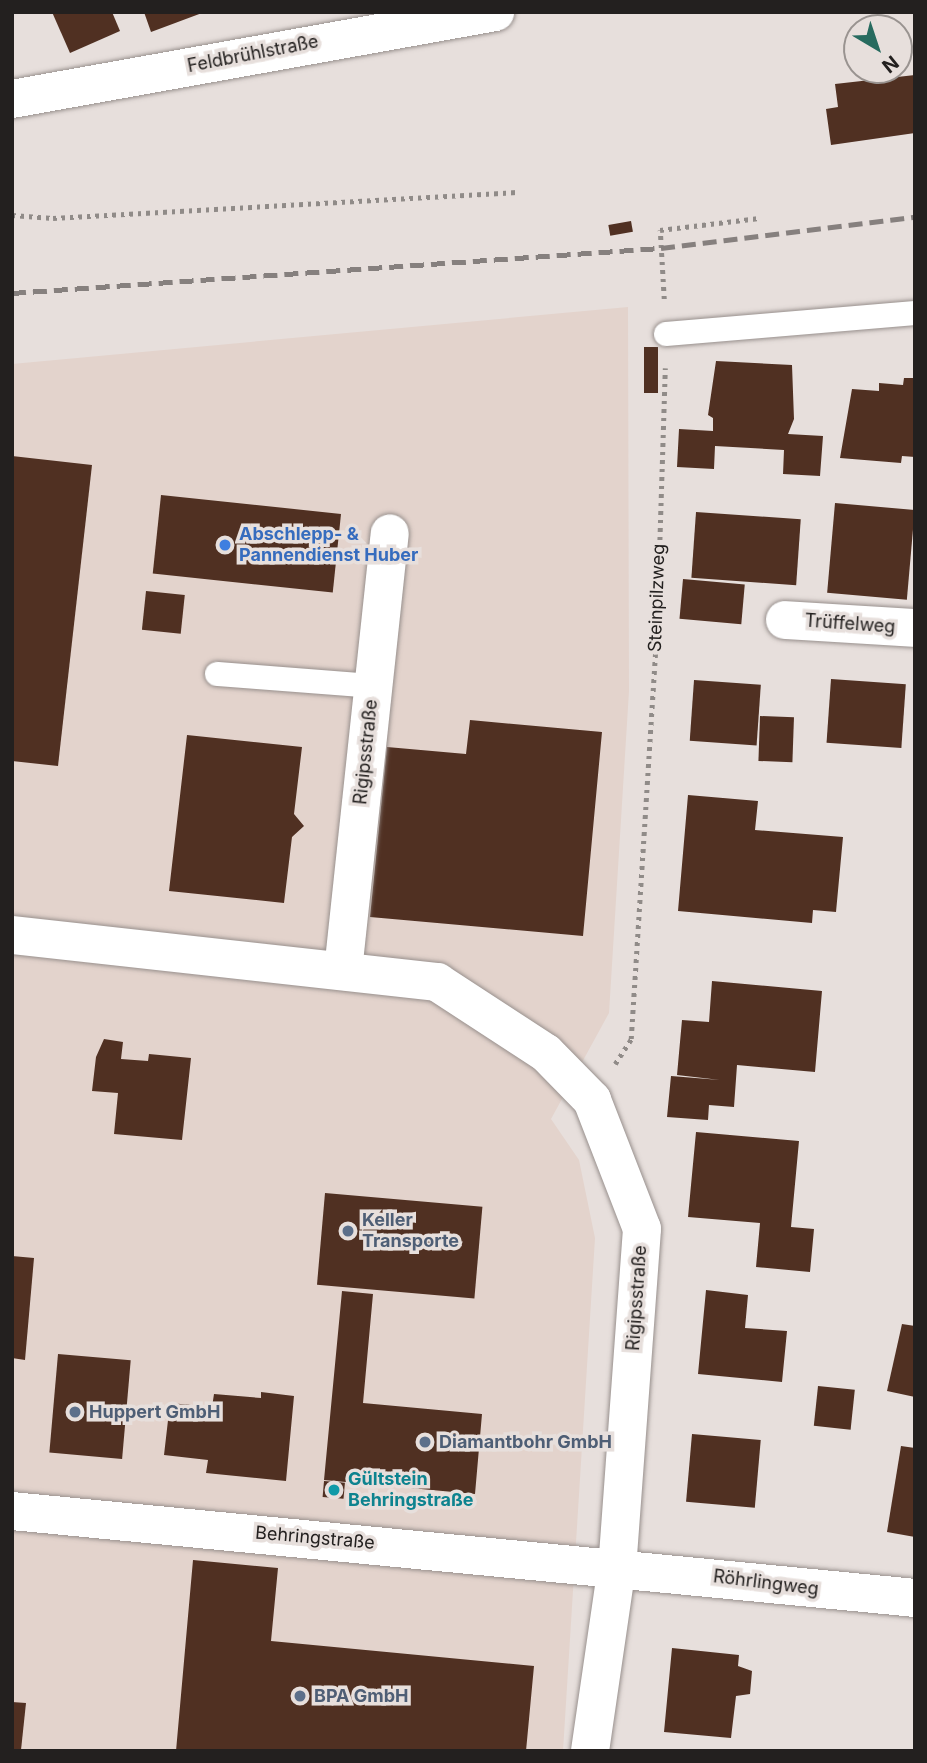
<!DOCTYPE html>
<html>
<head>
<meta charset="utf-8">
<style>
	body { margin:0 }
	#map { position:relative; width:927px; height:1763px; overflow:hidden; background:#e7dfdc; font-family:Inter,sans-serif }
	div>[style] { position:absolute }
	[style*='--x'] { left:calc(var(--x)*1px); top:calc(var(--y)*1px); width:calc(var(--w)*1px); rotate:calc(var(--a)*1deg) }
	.built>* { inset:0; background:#e3d3cc }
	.building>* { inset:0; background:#503022; transform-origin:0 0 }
	.path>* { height:4.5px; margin-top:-2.25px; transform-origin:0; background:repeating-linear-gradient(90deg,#908b88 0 3.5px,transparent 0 8.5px) }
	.roads { filter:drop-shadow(0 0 2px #98908d) drop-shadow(0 0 2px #98908d) }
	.lane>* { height:24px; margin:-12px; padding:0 12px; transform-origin:12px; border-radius:12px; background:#fff }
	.street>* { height:38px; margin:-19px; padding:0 19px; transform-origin:19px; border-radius:19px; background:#fff }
	.rail>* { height:5px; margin-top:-2.5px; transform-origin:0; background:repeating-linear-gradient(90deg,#86807e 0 14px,transparent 0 21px) }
	.dots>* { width:19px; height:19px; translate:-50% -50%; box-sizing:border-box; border:4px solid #e7dfdc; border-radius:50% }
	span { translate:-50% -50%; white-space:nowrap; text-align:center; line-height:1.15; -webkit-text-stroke:7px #e7dfdc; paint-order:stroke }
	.street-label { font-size:18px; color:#23201f }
	.shop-label { font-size:18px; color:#366cbe; font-weight:700 }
	.left { translate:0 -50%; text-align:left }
	.service-label { font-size:18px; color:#4e5e75; font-weight:700 }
	.culture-label { font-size:18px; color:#0d838f; font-weight:700 }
	.frame { position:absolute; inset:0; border:14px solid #23201f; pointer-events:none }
	.north { position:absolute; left:843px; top:14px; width:70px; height:70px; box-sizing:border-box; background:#e7dfdc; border:2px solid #999390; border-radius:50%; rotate:141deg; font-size:19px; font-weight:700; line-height:28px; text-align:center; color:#23201f }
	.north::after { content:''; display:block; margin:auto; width:24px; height:32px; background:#276b5f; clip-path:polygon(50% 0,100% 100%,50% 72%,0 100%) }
</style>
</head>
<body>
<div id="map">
	<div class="built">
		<i style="clip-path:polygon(628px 307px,629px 691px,609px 1013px,551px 1119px,579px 1160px,595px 1238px,563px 1751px,12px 1751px,12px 364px)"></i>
	</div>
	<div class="building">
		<i style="clip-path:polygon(52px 12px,112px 12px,120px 31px,70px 53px)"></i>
		<i style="clip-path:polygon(144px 12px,202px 12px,202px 13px,151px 32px)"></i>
		<i style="clip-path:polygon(915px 75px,915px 133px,831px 145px,826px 109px,838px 107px,835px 84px)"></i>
		<i style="left:631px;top:221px;width:11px;height:23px;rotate:80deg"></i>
		<i style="left:644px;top:347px;width:14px;height:46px"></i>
		<i style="clip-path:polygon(716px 361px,792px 365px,794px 419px,788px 434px,823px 436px,820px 476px,783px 474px,784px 450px,715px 446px,714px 469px,677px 467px,679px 429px,713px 431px,713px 418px,708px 415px)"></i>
		<i style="clip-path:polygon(904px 378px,915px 378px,915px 457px,902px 456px,901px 463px,840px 458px,852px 389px,879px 391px,879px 383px,903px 385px)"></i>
		<i style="clip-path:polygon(12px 456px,92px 465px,58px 766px,12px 761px)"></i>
		<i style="left:161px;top:495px;width:181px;height:79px;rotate:6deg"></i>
		<i style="left:835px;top:503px;width:80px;height:90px;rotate:5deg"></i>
		<i style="left:696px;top:512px;width:105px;height:66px;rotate:4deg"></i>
		<i style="left:683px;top:579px;width:62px;height:40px;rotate:5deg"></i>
		<i style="left:146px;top:591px;width:39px;height:39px;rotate:6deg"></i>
		<i style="left:831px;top:679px;width:75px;height:64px;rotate:4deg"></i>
		<i style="left:694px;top:680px;width:67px;height:61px;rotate:4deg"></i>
		<i style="left:760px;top:716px;width:34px;height:45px;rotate:2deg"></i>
		<i style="clip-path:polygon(470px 720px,602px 732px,583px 936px,370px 917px,387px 747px,466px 754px)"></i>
		<i style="clip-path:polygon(187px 735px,302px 747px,294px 814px,304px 826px,292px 837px,284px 903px,169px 891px)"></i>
		<i style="clip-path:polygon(688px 795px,758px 801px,755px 830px,843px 837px,836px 912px,813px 910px,812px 923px,678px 911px)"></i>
		<i style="clip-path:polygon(712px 981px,822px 991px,815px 1072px,737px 1065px,734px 1107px,709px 1105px,708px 1120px,667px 1117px,671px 1076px,720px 1080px,677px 1075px,682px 1020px,709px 1022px)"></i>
		<i style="clip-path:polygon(104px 1039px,123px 1042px,121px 1059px,148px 1061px,149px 1054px,191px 1058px,182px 1140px,114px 1134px,118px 1093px,92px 1091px,96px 1057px)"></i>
		<i style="clip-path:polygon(696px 1132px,799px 1141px,791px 1227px,814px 1229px,810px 1272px,756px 1267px,760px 1223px,688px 1217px)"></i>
		<i style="left:325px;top:1193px;width:158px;height:92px;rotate:5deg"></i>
		<i style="clip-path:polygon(12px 1256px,34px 1258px,25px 1360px,12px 1358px)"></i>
		<i style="clip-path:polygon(706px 1290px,748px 1295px,745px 1328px,787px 1331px,782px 1382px,698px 1374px)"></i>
		<i style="clip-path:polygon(342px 1291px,373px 1294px,363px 1403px,482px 1414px,475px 1494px,324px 1480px)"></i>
		<i style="clip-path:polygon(902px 1324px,915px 1326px,915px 1397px,887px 1391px)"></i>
		<i style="left:58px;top:1354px;width:73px;height:99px;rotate:5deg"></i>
		<i style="left:818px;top:1386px;width:37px;height:40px;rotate:6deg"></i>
		<i style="clip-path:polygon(261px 1392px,294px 1396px,286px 1481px,206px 1473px,208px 1460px,164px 1455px,170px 1403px,212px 1407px,214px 1394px,261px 1398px)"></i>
		<i style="left:692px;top:1434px;width:69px;height:68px;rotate:5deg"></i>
		<i style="clip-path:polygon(901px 1446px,915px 1448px,915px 1537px,887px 1532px)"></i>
		<i style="left:324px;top:1481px;width:21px;height:16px;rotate:5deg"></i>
		<i style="clip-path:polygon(193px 1560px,278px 1568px,271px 1641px,534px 1666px,526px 1751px,176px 1751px)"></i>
		<i style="clip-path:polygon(672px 1648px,739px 1655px,738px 1666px,752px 1671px,750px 1694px,736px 1696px,731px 1738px,664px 1732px)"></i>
		<i style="clip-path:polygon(12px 1702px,26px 1703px,21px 1750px,12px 1749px)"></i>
	</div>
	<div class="path">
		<i style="--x:12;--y:215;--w:41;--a:4.2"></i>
		<i style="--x:53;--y:218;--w:465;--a:-3.2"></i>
		<i style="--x:664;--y:299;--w:69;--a:-93.3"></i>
		<i style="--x:660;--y:230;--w:100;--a:-6.9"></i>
		<i style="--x:615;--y:1064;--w:30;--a:-57"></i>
		<i style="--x:631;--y:1039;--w:415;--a:-86.4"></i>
		<i style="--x:657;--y:625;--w:257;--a:-88.2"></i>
	</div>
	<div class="roads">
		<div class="lane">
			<i style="--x:666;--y:334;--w:250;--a:-4.8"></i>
			<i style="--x:217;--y:674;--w:156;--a:4.4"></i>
		</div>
		<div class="street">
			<i style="--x:12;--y:99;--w:491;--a:-10.2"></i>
			<i style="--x:785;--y:620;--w:130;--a:3.5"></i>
			<i style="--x:12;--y:935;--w:428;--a:6.3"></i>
			<i style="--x:437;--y:982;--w:130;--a:33.1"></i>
			<i style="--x:546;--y:1053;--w:66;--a:45.6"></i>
			<i style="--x:592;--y:1100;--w:138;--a:68.8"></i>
			<i style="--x:642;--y:1229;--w:338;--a:94.2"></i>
			<i style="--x:617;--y:1566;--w:187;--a:98.3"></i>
			<i style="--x:343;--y:971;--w:440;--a:-83.9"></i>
			<i style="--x:12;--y:1511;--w:907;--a:5.5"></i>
		</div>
	</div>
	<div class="rail">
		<i style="--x:12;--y:293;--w:651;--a:-3.97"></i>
		<i style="--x:661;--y:248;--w:256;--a:-7"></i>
	</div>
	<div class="dots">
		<i style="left:225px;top:545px;background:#3f7fe0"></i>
		<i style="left:348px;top:1231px;background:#5c6f8a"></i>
		<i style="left:75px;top:1412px;background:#5c6f8a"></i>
		<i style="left:425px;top:1442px;background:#5c6f8a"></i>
		<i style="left:334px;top:1490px;background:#0f9aa8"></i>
		<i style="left:300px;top:1696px;background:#5c6f8a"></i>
	</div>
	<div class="street-label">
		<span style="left:253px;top:54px;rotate:-11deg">Feldbrühlstraße</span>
		<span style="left:657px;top:598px;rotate:-88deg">Steinpilzweg</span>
		<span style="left:850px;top:624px;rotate:4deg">Trüffelweg</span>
		<span style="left:366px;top:752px;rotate:-84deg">Rigipsstraße</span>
		<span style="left:637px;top:1298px;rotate:-86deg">Rigipsstraße</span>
		<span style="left:315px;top:1538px;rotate:5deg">Behringstraße</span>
		<span style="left:766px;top:1583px;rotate:7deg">Röhrlingweg</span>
	</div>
	<div class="shop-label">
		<span class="left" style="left:239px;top:545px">Abschlepp- &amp;<br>Pannendienst Huber</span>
	</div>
	<div class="service-label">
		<span class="left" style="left:362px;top:1231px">Keller<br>Transporte</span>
		<span class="left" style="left:89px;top:1412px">Huppert GmbH</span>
		<span class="left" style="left:439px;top:1442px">Diamantbohr GmbH</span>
		<span class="left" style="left:314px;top:1696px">BPA GmbH</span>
	</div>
	<div class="culture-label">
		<span class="left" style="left:348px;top:1490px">Gültstein<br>Behringstraße</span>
	</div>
	<div class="frame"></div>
	<div class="north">N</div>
</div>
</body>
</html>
